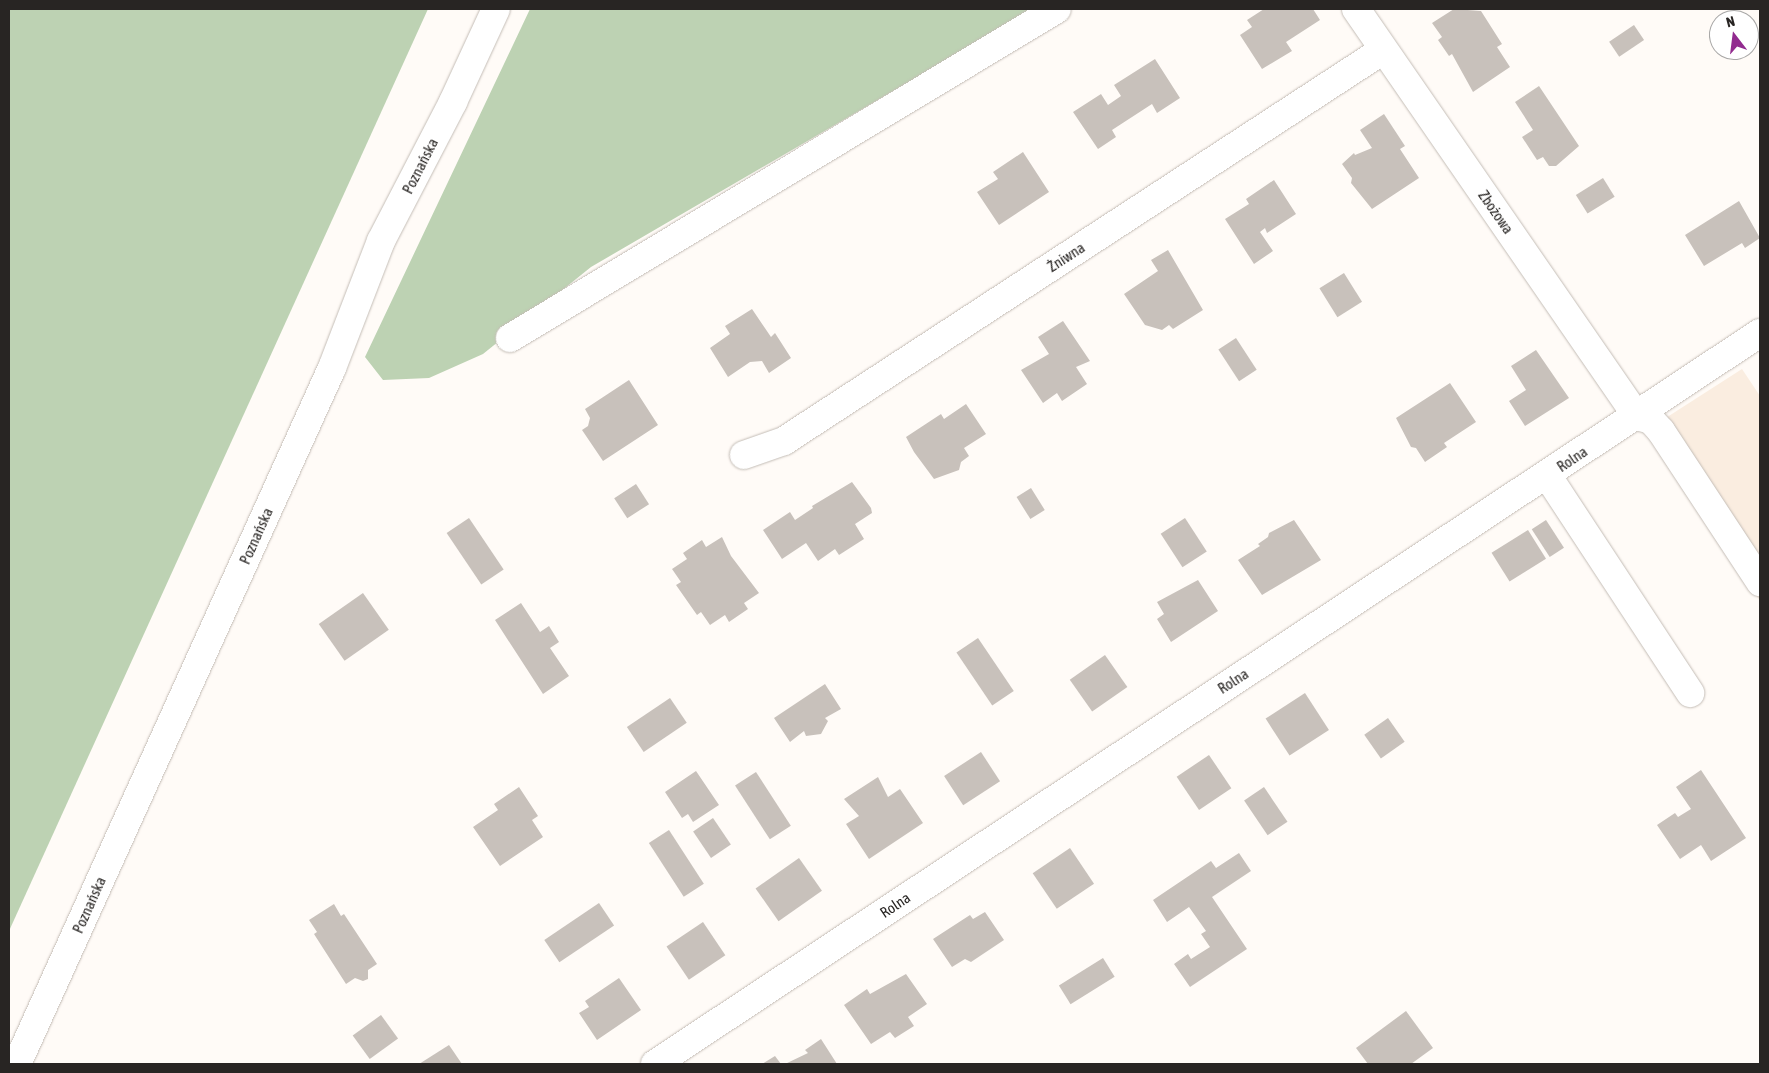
<!DOCTYPE html>
<html>
<head>
<meta charset="utf-8">
<style>
	body { margin:0 }
	#map { position:relative; width:1769px; height:1073px; overflow:hidden; background:#fffbf7; font-family:"Asap Condensed",sans-serif }
	div>[style] { position:absolute }
	[style*='--x'] { left:calc(var(--x)*1px); top:calc(var(--y)*1px); width:calc(var(--w)*1px); rotate:calc(var(--a)*1deg) }
	.built>* { inset:0; background:#faede0 }
	.forest>* { inset:0; background:#bdd2b3 }
	.building>* { inset:0; background:#c8c1bb; transform-origin:0 0 }
	.roads { filter:drop-shadow(0 0 1px #c4bdb6) drop-shadow(0 0 1px #c4bdb6) }
	.minor>* { height:28px; margin:-14px; padding:0 14px; transform-origin:14px; border-radius:14px; background:#fff }
	span { translate:-50% -50%; white-space:nowrap; text-align:center; line-height:1.15; -webkit-text-stroke:5px #fff; paint-order:stroke }
	.street-label { font-size:15px; color:#282523 }
	.frame { position:absolute; inset:0; border:10px solid #282523; pointer-events:none }
	.north { position:absolute; left:1709px; top:10px; width:50px; height:50px; box-sizing:border-box; background:#fff; border:1px solid #a9a8a7; border-radius:50%; rotate:345deg; font-size:14px; font-weight:700; line-height:20px; text-align:center; color:#282523 }
	.north::after { content:''; display:block; margin:auto; width:18px; height:22px; background:#922b8f; clip-path:polygon(50% 0,100% 100%,50% 72%,0 100%) }
</style>
</head>
<body>
<div id="map">
	<div class="built">
		<i style="clip-path:polygon(1742px 369px,1760px 396px,1760px 601px,1647px 430px)"></i>
	</div>
	<div class="forest">
		<i style="clip-path:polygon(9px 9px,428px 9px,9px 931px)"></i>
		<i style="clip-path:polygon(530px 9px,1034px 9px,591px 267px,483px 354px,429px 378px,383px 380px,365px 357px)"></i>
	</div>
	<div class="building">
		<i style="clip-path:polygon(1264px 9px,1313px 9px,1320px 20px,1286px 42px,1292px 51px,1262px 69px,1240px 35px,1252px 27px,1247px 20px)"></i>
		<i style="clip-path:polygon(1454px 9px,1481px 11px,1502px 44px,1497px 47px,1510px 67px,1473px 92px,1452px 54px,1449px 56px,1438px 40px,1442px 37px,1432px 23px)"></i>
		<i style="left:1634px;top:25px;width:18px;height:30px;rotate:56deg"></i>
		<i style="clip-path:polygon(1155px 59px,1180px 98px,1157px 113px,1152px 104px,1112px 130px,1116px 137px,1098px 149px,1073px 112px,1101px 94px,1108px 105px,1121px 96px,1114px 85px)"></i>
		<i style="clip-path:polygon(1539px 86px,1579px 146px,1556px 166px,1549px 166px,1543px 157px,1537px 160px,1522px 137px,1533px 130px,1515px 102px)"></i>
		<i style="clip-path:polygon(1384px 114px,1405px 146px,1400px 149px,1419px 178px,1372px 209px,1351px 183px,1352px 178px,1342px 164px,1354px 153px,1355px 155px,1372px 148px,1360px 130px)"></i>
		<i style="clip-path:polygon(1023px 152px,1049px 192px,999px 225px,977px 192px,998px 179px,993px 172px)"></i>
		<i style="left:1603px;top:178px;width:22px;height:32px;rotate:58deg"></i>
		<i style="clip-path:polygon(1274px 180px,1296px 214px,1267px 233px,1265px 228px,1260px 232px,1273px 251px,1254px 264px,1225px 219px,1249px 204px,1246px 199px)"></i>
		<i style="clip-path:polygon(1739px 201px,1760px 238px,1745px 248px,1742px 243px,1704px 266px,1685px 235px)"></i>
		<i style="clip-path:polygon(1168px 250px,1203px 310px,1173px 329px,1169px 325px,1162px 330px,1145px 325px,1124px 294px,1158px 271px,1151px 260px)"></i>
		<i style="left:1344px;top:273px;width:34px;height:29px;rotate:58deg"></i>
		<i style="clip-path:polygon(752px 309px,771px 337px,775px 333px,791px 358px,769px 373px,762px 361px,750px 362px,728px 377px,710px 348px,730px 334px,725px 326px)"></i>
		<i style="clip-path:polygon(1063px 321px,1090px 361px,1076px 367px,1087px 384px,1062px 401px,1057px 393px,1043px 403px,1021px 370px,1049px 354px,1038px 337px)"></i>
		<i style="left:1236px;top:338px;width:38px;height:21px;rotate:57deg"></i>
		<i style="clip-path:polygon(1536px 350px,1569px 398px,1525px 426px,1509px 401px,1526px 390px,1511px 366px)"></i>
		<i style="clip-path:polygon(629px 380px,658px 425px,603px 461px,582px 430px,588px 426px,590px 418px,585px 409px)"></i>
		<i style="clip-path:polygon(1450px 383px,1476px 422px,1444px 443px,1447px 447px,1425px 462px,1416px 448px,1411px 447px,1396px 418px)"></i>
		<i style="clip-path:polygon(966px 404px,986px 434px,964px 448px,969px 456px,961px 462px,959px 470px,934px 479px,914px 452px,906px 437px,941px 414px,944px 419px)"></i>
		<i style="clip-path:polygon(852px 482px,871px 508px,872px 513px,855px 524px,864px 539px,839px 555px,835px 549px,818px 561px,806px 543px,782px 559px,763px 530px,790px 512px,795px 520px,813px 508px,812px 506px)"></i>
		<i style="left:636px;top:484px;width:24px;height:26px;rotate:57deg"></i>
		<i style="left:1031px;top:488px;width:26px;height:17px;rotate:58deg"></i>
		<i style="left:469px;top:518px;width:62px;height:27px;rotate:56deg"></i>
		<i style="left:1185px;top:518px;width:40px;height:29px;rotate:57deg"></i>
		<i style="clip-path:polygon(1294px 520px,1321px 560px,1262px 595px,1238px 560px,1260px 546px,1258px 544px,1268px 537px,1269px 533px)"></i>
		<i style="left:1546px;top:520px;width:33px;height:17px;rotate:57deg"></i>
		<i style="left:1528px;top:530px;width:34px;height:43px;rotate:58deg"></i>
		<i style="clip-path:polygon(722px 537px,731px 556px,759px 593px,744px 603px,748px 609px,729px 622px,725px 615px,710px 625px,701px 612px,697px 615px,676px 585px,681px 582px,672px 569px,687px 559px,683px 553px,702px 540px,706px 547px)"></i>
		<i style="clip-path:polygon(1198px 580px,1218px 611px,1171px 642px,1157px 619px,1164px 614px,1157px 602px)"></i>
		<i style="left:363px;top:593px;width:45px;height:54px;rotate:55deg"></i>
		<i style="clip-path:polygon(521px 603px,540px 632px,549px 626px,559px 642px,550px 648px,569px 676px,543px 694px,495px 620px)"></i>
		<i style="left:978px;top:638px;width:64px;height:26px;rotate:56deg"></i>
		<i style="left:1105px;top:655px;width:39px;height:43px;rotate:55deg"></i>
		<i style="clip-path:polygon(825px 684px,841px 709px,825px 718px,828px 721px,821px 734px,806px 736px,804px 731px,790px 742px,774px 718px)"></i>
		<i style="left:1305px;top:693px;width:44px;height:47px;rotate:57deg"></i>
		<i style="left:670px;top:698px;width:30px;height:52px;rotate:56deg"></i>
		<i style="left:1388px;top:718px;width:29px;height:29px;rotate:55deg"></i>
		<i style="left:981px;top:752px;width:35px;height:44px;rotate:57deg"></i>
		<i style="left:1209px;top:755px;width:40px;height:39px;rotate:56deg"></i>
		<i style="clip-path:polygon(1701px 770px,1746px 838px,1711px 861px,1701px 845px,1680px 859px,1657px 825px,1675px 813px,1678px 817px,1691px 809px,1676px 787px)"></i>
		<i style="clip-path:polygon(696px 771px,719px 805px,693px 822px,688px 814px,682px 818px,665px 792px)"></i>
		<i style="left:756px;top:772px;width:64px;height:25px;rotate:57deg"></i>
		<i style="clip-path:polygon(878px 777px,888px 797px,900px 789px,923px 823px,869px 859px,846px 824px,859px 816px,844px 799px)"></i>
		<i style="clip-path:polygon(519px 787px,538px 816px,532px 820px,543px 837px,500px 866px,473px 827px,498px 810px,494px 804px)"></i>
		<i style="left:1264px;top:787px;width:42px;height:24px;rotate:56deg"></i>
		<i style="left:713px;top:818px;width:32px;height:24px;rotate:56deg"></i>
		<i style="left:669px;top:830px;width:64px;height:24px;rotate:57deg"></i>
		<i style="left:1070px;top:848px;width:43px;height:45px;rotate:56deg"></i>
		<i style="clip-path:polygon(1239px 853px,1251px 871px,1212px 897px,1247px 949px,1190px 987px,1174px 964px,1188px 954px,1191px 959px,1210px 947px,1201px 934px,1206px 931px,1189px 907px,1167px 922px,1153px 900px,1211px 861px,1216px 868px)"></i>
		<i style="left:799px;top:858px;width:40px;height:53px;rotate:55deg"></i>
		<i style="left:599px;top:903px;width:27px;height:66px;rotate:56deg"></i>
		<i style="clip-path:polygon(334px 904px,341px 916px,344px 914px,377px 964px,368px 970px,368px 979px,363px 981px,355px 978px,346px 984px,314px 934px,317px 932px,309px 920px)"></i>
		<i style="clip-path:polygon(985px 912px,1004px 940px,971px 962px,965px 959px,952px 967px,933px 939px,970px 915px,973px 919px)"></i>
		<i style="left:703px;top:922px;width:40px;height:44px;rotate:56deg"></i>
		<i style="left:1103px;top:958px;width:22px;height:52px;rotate:58deg"></i>
		<i style="clip-path:polygon(906px 974px,927px 1004px,908px 1017px,914px 1026px,895px 1038px,890px 1032px,871px 1044px,844px 1005px,867px 989px,870px 994px)"></i>
		<i style="clip-path:polygon(619px 978px,641px 1010px,597px 1040px,579px 1013px,589px 1007px,585px 1001px)"></i>
		<i style="clip-path:polygon(1406px 1011px,1433px 1048px,1411px 1064px,1368px 1064px,1356px 1048px)"></i>
		<i style="left:381px;top:1015px;width:29px;height:35px;rotate:54deg"></i>
		<i style="clip-path:polygon(821px 1039px,837px 1064px,785px 1064px,808px 1053px,805px 1050px)"></i>
		<i style="clip-path:polygon(449px 1045px,462px 1064px,419px 1064px)"></i>
		<i style="clip-path:polygon(775px 1056px,781px 1064px,762px 1064px)"></i>
	</div>
	<div class="roads">
		<div class="minor">
			<i style="--x:1356;--y:9;--w:495;--a:55.4"></i>
			<i style="--x:510;--y:338;--w:638;--a:-31.03"></i>
			<i style="--x:1637;--y:416;--w:15;--a:16"></i>
			<i style="--x:1651;--y:420;--w:15;--a:48"></i>
			<i style="--x:1661;--y:431;--w:181;--a:56.7"></i>
			<i style="--x:744;--y:455;--w:42;--a:-19.3"></i>
			<i style="--x:784;--y:441;--w:715;--a:-33.13"></i>
			<i style="--x:1547;--y:475;--w:261;--a:56.7"></i>
			<i style="--x:17;--y:1064;--w:764;--a:-65.65"></i>
			<i style="--x:332;--y:368;--w:136;--a:-68.9"></i>
			<i style="--x:381;--y:241;--w:157;--a:-62.6"></i>
			<i style="--x:453;--y:102;--w:102;--a:-65.2"></i>
			<i style="--x:655;--y:1064;--w:1325;--a:-33.49"></i>
		</div>
	</div>
	<div class="street-label">
		<span style="left:420px;top:166px;rotate:-63deg">Poznańska</span>
		<span style="left:1496px;top:212px;rotate:55deg">Zbożowa</span>
		<span style="left:1066px;top:257px;rotate:-33deg">Żniwna</span>
		<span style="left:1572px;top:459px;rotate:-34deg">Rolna</span>
		<span style="left:256px;top:536px;rotate:-66deg">Poznańska</span>
		<span style="left:1233px;top:681px;rotate:-33deg">Rolna</span>
		<span style="left:89px;top:905px;rotate:-66deg">Poznańska</span>
		<span style="left:895px;top:905px;rotate:-34deg">Rolna</span>
	</div>
	<div class="frame"></div>
	<div class="north">N</div>
</div>
</body>
</html>
